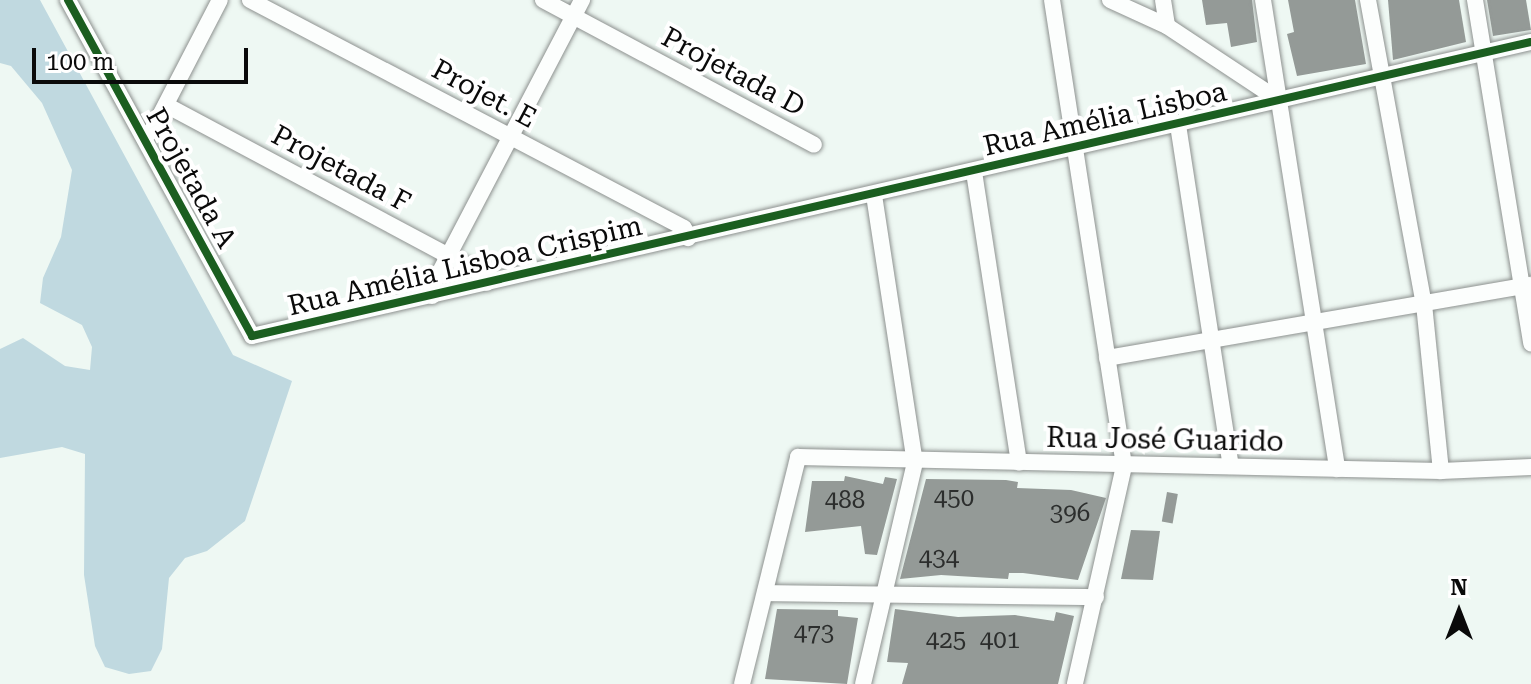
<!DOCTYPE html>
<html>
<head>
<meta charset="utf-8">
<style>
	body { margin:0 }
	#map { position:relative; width:1531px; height:684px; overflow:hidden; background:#eef8f3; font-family:"Roboto Serif",serif }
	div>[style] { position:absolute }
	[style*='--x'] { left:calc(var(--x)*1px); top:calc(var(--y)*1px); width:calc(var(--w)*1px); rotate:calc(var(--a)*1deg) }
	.forest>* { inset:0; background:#c0d9e0 }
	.building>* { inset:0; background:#949a97; transform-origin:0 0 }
	.roads { filter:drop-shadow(0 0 2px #8d918f) drop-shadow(0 0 2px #8d918f) }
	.minor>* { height:16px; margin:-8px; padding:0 8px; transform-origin:8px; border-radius:8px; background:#fcfefd }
	.cycleway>* { height:8px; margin:-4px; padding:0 4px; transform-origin:4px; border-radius:4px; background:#1b5e20 }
	span { translate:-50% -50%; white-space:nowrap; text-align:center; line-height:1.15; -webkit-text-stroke:8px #fff; paint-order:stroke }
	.number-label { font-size:24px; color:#2c2e2d }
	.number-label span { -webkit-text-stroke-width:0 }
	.street-label { font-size:28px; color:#0a0a0a }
	.north { position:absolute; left:1419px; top:572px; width:80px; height:80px; -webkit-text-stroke:6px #fff; paint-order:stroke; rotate:0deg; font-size:22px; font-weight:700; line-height:32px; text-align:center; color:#0a0a0a }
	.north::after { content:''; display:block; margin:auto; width:28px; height:36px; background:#0a0a0a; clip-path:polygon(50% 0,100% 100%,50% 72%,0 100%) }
	.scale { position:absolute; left:32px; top:48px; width:216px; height:36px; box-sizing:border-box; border:4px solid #0a0a0a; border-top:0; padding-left:10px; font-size:24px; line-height:28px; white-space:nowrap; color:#0a0a0a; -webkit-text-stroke:6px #fff; paint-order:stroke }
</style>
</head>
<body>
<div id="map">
	<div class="forest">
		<i style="clip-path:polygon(0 0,40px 0,233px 355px,292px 381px,245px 521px,207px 551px,185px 558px,169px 578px,162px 649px,151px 671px,129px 674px,105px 667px,95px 646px,84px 575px,85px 454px,62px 447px,0 458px,0 349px,23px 338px,65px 366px,90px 370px,92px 347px,82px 325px,40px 303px,43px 278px,61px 237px,72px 170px,42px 103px,11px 66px,0 63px)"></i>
	</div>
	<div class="building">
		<i style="clip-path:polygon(1202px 0,1252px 0,1257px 42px,1231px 47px,1227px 23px,1206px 25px)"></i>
		<i style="clip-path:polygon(1288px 0,1355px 0,1366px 64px,1297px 76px,1287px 34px,1294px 32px)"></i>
		<i style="clip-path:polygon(1388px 0,1459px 0,1466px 42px,1393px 60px)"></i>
		<i style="clip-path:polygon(1487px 0,1526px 0,1531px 30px,1493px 36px)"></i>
		<i style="clip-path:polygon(845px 476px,883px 484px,885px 477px,897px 479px,877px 555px,865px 554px,861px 526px,805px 532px,812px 481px,844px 481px)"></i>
		<i style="clip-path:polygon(926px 479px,1006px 480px,1018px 482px,1017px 488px,1071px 490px,1106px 498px,1078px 580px,1023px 573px,1009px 573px,1008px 579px,941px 575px,900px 579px)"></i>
		<i style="left:1167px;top:492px;width:11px;height:30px;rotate:10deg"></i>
		<i style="clip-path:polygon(1131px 530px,1160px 531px,1153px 580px,1121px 579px)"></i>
		<i style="clip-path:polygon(777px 609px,838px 610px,838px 616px,858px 618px,847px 684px,765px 679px)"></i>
		<i style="clip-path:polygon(895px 609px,958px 617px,1015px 615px,1054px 621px,1056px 612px,1074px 616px,1058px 684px,902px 684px,908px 663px,887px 662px)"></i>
	</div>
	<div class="roads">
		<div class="minor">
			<i style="--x:68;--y:0;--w:383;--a:61.3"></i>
			<i style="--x:252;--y:336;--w:1312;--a:-12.95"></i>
			<i style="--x:250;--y:0;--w:490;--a:27.7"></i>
			<i style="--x:684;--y:228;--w:11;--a:68"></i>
			<i style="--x:543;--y:0;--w:307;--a:28.1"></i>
			<i style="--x:1052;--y:0;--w:472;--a:81.2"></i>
			<i style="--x:1124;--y:466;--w:223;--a:102.7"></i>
			<i style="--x:1110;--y:0;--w:63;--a:24.5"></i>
			<i style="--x:1167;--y:26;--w:134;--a:33.5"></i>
			<i style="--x:1163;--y:0;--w:26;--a:81"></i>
			<i style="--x:1263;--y:0;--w:475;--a:81"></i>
			<i style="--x:1368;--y:0;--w:309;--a:79.6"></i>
			<i style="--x:1424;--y:304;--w:168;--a:84.2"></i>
			<i style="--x:1475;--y:0;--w:348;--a:80.7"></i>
			<i style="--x:166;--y:105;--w:358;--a:28.1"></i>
			<i style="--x:482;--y:274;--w:10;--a:61"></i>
			<i style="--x:1178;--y:125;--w:345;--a:81.2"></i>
			<i style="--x:144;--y:138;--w:13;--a:-45"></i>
			<i style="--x:153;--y:129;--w:145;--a:-62.6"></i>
			<i style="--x:974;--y:172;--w:294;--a:81.2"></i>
			<i style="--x:432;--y:296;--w:9;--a:-90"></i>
			<i style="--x:432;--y:287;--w:324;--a:-62.4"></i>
			<i style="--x:1107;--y:358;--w:430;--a:-9.8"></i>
			<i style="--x:765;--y:593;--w:331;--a:0.7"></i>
			<i style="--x:742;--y:684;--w:234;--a:-76.1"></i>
			<i style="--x:798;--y:457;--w:643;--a:1.25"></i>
			<i style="--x:1441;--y:471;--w:90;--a:-2.5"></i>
			<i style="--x:863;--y:684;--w:227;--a:-76.8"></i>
			<i style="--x:915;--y:463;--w:270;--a:-98.7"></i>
		</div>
	</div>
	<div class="cycleway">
		<i style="--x:68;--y:0;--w:383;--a:61.3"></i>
		<i style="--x:252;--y:336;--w:1312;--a:-12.95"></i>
	</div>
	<div class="number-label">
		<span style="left:954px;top:499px">450</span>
		<span style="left:845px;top:501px">488</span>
		<span style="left:1070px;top:514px">396</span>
		<span style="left:939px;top:559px">434</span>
		<span style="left:814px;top:634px">473</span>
		<span style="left:946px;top:641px">425</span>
		<span style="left:1000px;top:641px">401</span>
	</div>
	<div class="street-label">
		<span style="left:733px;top:72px;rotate:28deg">Projetada D</span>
		<span style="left:484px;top:94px;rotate:28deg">Projet. E</span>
		<span style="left:1105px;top:119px;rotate:-13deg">Rua Amélia Lisboa</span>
		<span style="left:341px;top:169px;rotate:28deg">Projetada F</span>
		<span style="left:191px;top:178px;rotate:61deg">Projetada A</span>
		<span style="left:465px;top:266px;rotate:-13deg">Rua Amélia Lisboa Crispim</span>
		<span style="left:1165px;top:440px;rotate:1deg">Rua José Guarido</span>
	</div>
	<div class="north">N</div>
	<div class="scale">100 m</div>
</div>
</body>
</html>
